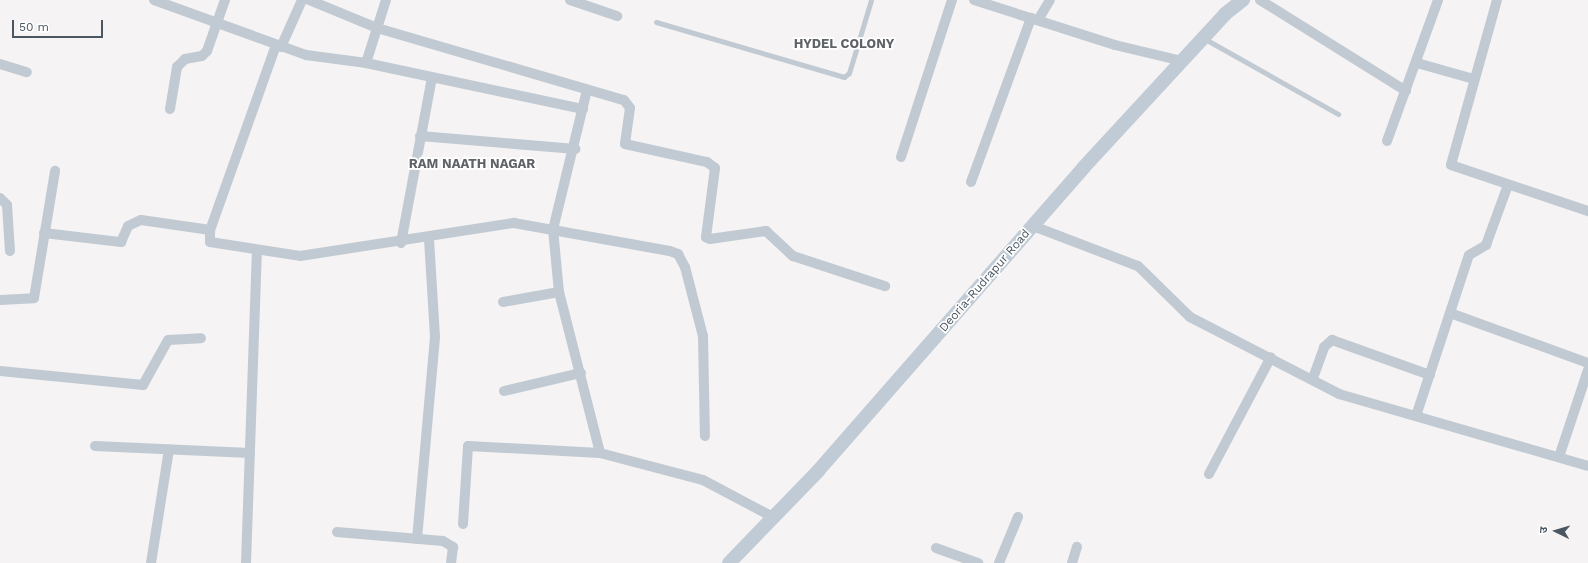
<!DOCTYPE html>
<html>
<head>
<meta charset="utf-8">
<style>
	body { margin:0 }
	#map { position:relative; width:1588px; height:563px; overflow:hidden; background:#f5f3f3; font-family:"Work Sans","Noto Sans Devanagari",sans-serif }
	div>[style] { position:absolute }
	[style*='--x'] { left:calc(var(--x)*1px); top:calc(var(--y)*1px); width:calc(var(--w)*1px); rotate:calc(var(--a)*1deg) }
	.lane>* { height:5px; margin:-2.5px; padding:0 2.5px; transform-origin:2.5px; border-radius:2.5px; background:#c1cad2 }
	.street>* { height:10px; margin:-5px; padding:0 5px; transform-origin:5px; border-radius:5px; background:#c1cad2 }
	.secondary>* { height:14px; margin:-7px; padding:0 7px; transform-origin:7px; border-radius:7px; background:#c1cbd6 }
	span { translate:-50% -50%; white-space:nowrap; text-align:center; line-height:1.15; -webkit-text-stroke:3.5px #fff; paint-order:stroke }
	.street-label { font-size:12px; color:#4a5661 }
	.neighbourhood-label { font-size:13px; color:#5f6368; font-weight:700 }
	.north { position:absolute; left:1536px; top:511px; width:40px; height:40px; -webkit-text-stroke:3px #fff; paint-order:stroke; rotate:275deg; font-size:11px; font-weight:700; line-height:16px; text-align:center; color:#4a5661 }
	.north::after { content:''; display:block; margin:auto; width:14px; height:18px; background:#4a5661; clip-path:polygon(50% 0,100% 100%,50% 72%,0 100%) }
	.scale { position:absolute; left:12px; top:20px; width:91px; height:18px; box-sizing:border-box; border:2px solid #4a5661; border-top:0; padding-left:5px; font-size:12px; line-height:14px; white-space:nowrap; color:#4a5661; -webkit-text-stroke:3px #fff; paint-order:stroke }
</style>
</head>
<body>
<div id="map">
	<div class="lane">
		<i style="--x:656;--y:22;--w:196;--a:16.3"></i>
		<i style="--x:844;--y:77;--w:6;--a:-39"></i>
		<i style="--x:849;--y:73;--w:76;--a:-73.2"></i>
		<i style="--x:1205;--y:39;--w:153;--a:29.4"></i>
	</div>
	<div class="street">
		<i style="--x:154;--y:0;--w:162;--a:19.9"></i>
		<i style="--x:306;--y:55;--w:61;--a:7.6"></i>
		<i style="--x:366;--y:63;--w:222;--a:12"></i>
		<i style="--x:309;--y:0;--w:74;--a:22.4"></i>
		<i style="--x:377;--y:28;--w:257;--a:16.3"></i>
		<i style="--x:624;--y:100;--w:10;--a:53"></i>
		<i style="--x:630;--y:108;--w:36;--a:98"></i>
		<i style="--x:625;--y:144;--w:84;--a:12.4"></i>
		<i style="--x:707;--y:162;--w:10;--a:37"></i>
		<i style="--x:715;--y:168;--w:70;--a:97.4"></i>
		<i style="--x:706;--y:237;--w:4;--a:27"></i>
		<i style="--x:710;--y:239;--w:57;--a:-8.1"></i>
		<i style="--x:766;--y:231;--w:37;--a:43"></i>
		<i style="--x:793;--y:256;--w:97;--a:18.1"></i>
		<i style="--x:570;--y:0;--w:50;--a:18.8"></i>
		<i style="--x:974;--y:0;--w:148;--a:17.7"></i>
		<i style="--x:1115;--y:45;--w:69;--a:13.4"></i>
		<i style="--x:1260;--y:0;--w:172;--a:31.9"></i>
		<i style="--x:1497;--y:0;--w:171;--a:105.6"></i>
		<i style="--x:1451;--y:165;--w:145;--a:18.6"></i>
		<i style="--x:1038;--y:20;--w:23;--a:-59"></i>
		<i style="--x:276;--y:45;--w:196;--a:109.6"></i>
		<i style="--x:210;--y:230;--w:12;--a:90"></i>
		<i style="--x:210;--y:242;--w:91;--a:8.8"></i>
		<i style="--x:300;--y:256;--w:217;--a:-8.8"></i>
		<i style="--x:514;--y:223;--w:158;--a:10.2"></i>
		<i style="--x:670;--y:251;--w:9;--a:21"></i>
		<i style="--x:678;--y:254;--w:15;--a:62"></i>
		<i style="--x:685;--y:267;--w:71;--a:75.4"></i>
		<i style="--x:703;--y:336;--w:100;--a:88.9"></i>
		<i style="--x:281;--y:47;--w:51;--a:-65.9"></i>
		<i style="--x:366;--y:63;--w:66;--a:-72.4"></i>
		<i style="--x:1417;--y:63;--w:59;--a:15.7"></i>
		<i style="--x:0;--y:64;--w:28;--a:17"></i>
		<i style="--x:587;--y:90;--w:143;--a:103.7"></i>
		<i style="--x:553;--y:229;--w:63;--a:84.6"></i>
		<i style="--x:559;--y:292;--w:166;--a:75.7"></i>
		<i style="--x:600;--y:453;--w:106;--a:14.7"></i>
		<i style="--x:703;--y:480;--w:79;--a:27.9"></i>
		<i style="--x:170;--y:109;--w:43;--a:-80.5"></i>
		<i style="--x:177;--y:67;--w:11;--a:-45"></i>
		<i style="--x:185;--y:59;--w:17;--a:-10"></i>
		<i style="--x:202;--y:56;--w:7;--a:-45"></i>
		<i style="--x:207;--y:51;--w:54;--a:-70.6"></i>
		<i style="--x:420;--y:136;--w:156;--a:4.8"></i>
		<i style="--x:1387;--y:141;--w:150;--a:-70.1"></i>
		<i style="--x:901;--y:157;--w:165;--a:-72"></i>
		<i style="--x:971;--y:182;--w:175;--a:-69.9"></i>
		<i style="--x:0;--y:198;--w:10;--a:45"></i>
		<i style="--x:7;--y:205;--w:46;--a:86.3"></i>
		<i style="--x:1033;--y:226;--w:112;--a:20.9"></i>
		<i style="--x:1138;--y:266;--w:73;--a:44.4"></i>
		<i style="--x:1190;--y:317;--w:168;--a:27.3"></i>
		<i style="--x:1339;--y:394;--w:259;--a:16.1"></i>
		<i style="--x:44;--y:233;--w:78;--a:6.7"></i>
		<i style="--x:121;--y:242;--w:17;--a:-66"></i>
		<i style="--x:128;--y:226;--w:14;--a:-25"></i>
		<i style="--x:141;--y:220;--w:70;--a:8.2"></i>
		<i style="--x:401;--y:243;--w:168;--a:-79.4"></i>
		<i style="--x:0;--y:300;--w:34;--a:-3"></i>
		<i style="--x:34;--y:298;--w:129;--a:-80.6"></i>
		<i style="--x:503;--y:302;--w:57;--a:-10.1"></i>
		<i style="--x:1450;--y:313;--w:147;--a:19.9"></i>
		<i style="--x:0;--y:371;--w:144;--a:5.6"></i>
		<i style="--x:143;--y:385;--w:51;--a:-60.9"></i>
		<i style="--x:168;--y:340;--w:33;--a:-3"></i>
		<i style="--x:1313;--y:378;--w:33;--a:-70"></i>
		<i style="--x:1324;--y:347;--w:11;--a:-41"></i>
		<i style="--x:1332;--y:340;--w:104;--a:19.7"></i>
		<i style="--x:504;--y:391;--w:79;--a:-13.2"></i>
		<i style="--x:1416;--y:416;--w:169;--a:-71.8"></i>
		<i style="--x:1469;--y:255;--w:20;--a:-30"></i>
		<i style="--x:1486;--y:245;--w:64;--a:-69.9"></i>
		<i style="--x:95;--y:446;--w:155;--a:2.6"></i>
		<i style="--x:1559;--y:457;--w:92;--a:-71.6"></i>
		<i style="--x:1209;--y:474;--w:132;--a:-62.1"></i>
		<i style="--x:463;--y:524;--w:78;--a:-86.3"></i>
		<i style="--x:468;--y:446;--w:132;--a:3"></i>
		<i style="--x:337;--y:532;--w:106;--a:4.9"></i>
		<i style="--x:443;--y:541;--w:12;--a:31"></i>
		<i style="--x:453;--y:547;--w:16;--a:97"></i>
		<i style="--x:417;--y:539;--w:203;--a:-84.9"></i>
		<i style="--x:435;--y:337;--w:98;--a:-93.5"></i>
		<i style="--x:936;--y:548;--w:45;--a:19.7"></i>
		<i style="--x:151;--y:563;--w:115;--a:-81"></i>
		<i style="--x:246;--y:563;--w:312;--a:-88"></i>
		<i style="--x:999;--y:563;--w:50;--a:-67.6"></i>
		<i style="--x:1072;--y:563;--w:17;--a:-73"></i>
	</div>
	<div class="secondary">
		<i style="--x:729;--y:563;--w:128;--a:-45.9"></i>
		<i style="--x:818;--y:471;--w:404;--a:-48.8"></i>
		<i style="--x:1084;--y:167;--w:208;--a:-47.3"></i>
		<i style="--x:1225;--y:14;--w:23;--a:-38"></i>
	</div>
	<div class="street-label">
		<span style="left:985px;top:281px;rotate:-49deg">Deoria-Rudrapur Road</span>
	</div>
	<div class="neighbourhood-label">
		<span style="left:844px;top:44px">HYDEL COLONY</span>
		<span style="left:472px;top:164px">RAM NAATH NAGAR</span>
	</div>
	<div class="north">उ</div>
	<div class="scale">50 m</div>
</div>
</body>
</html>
